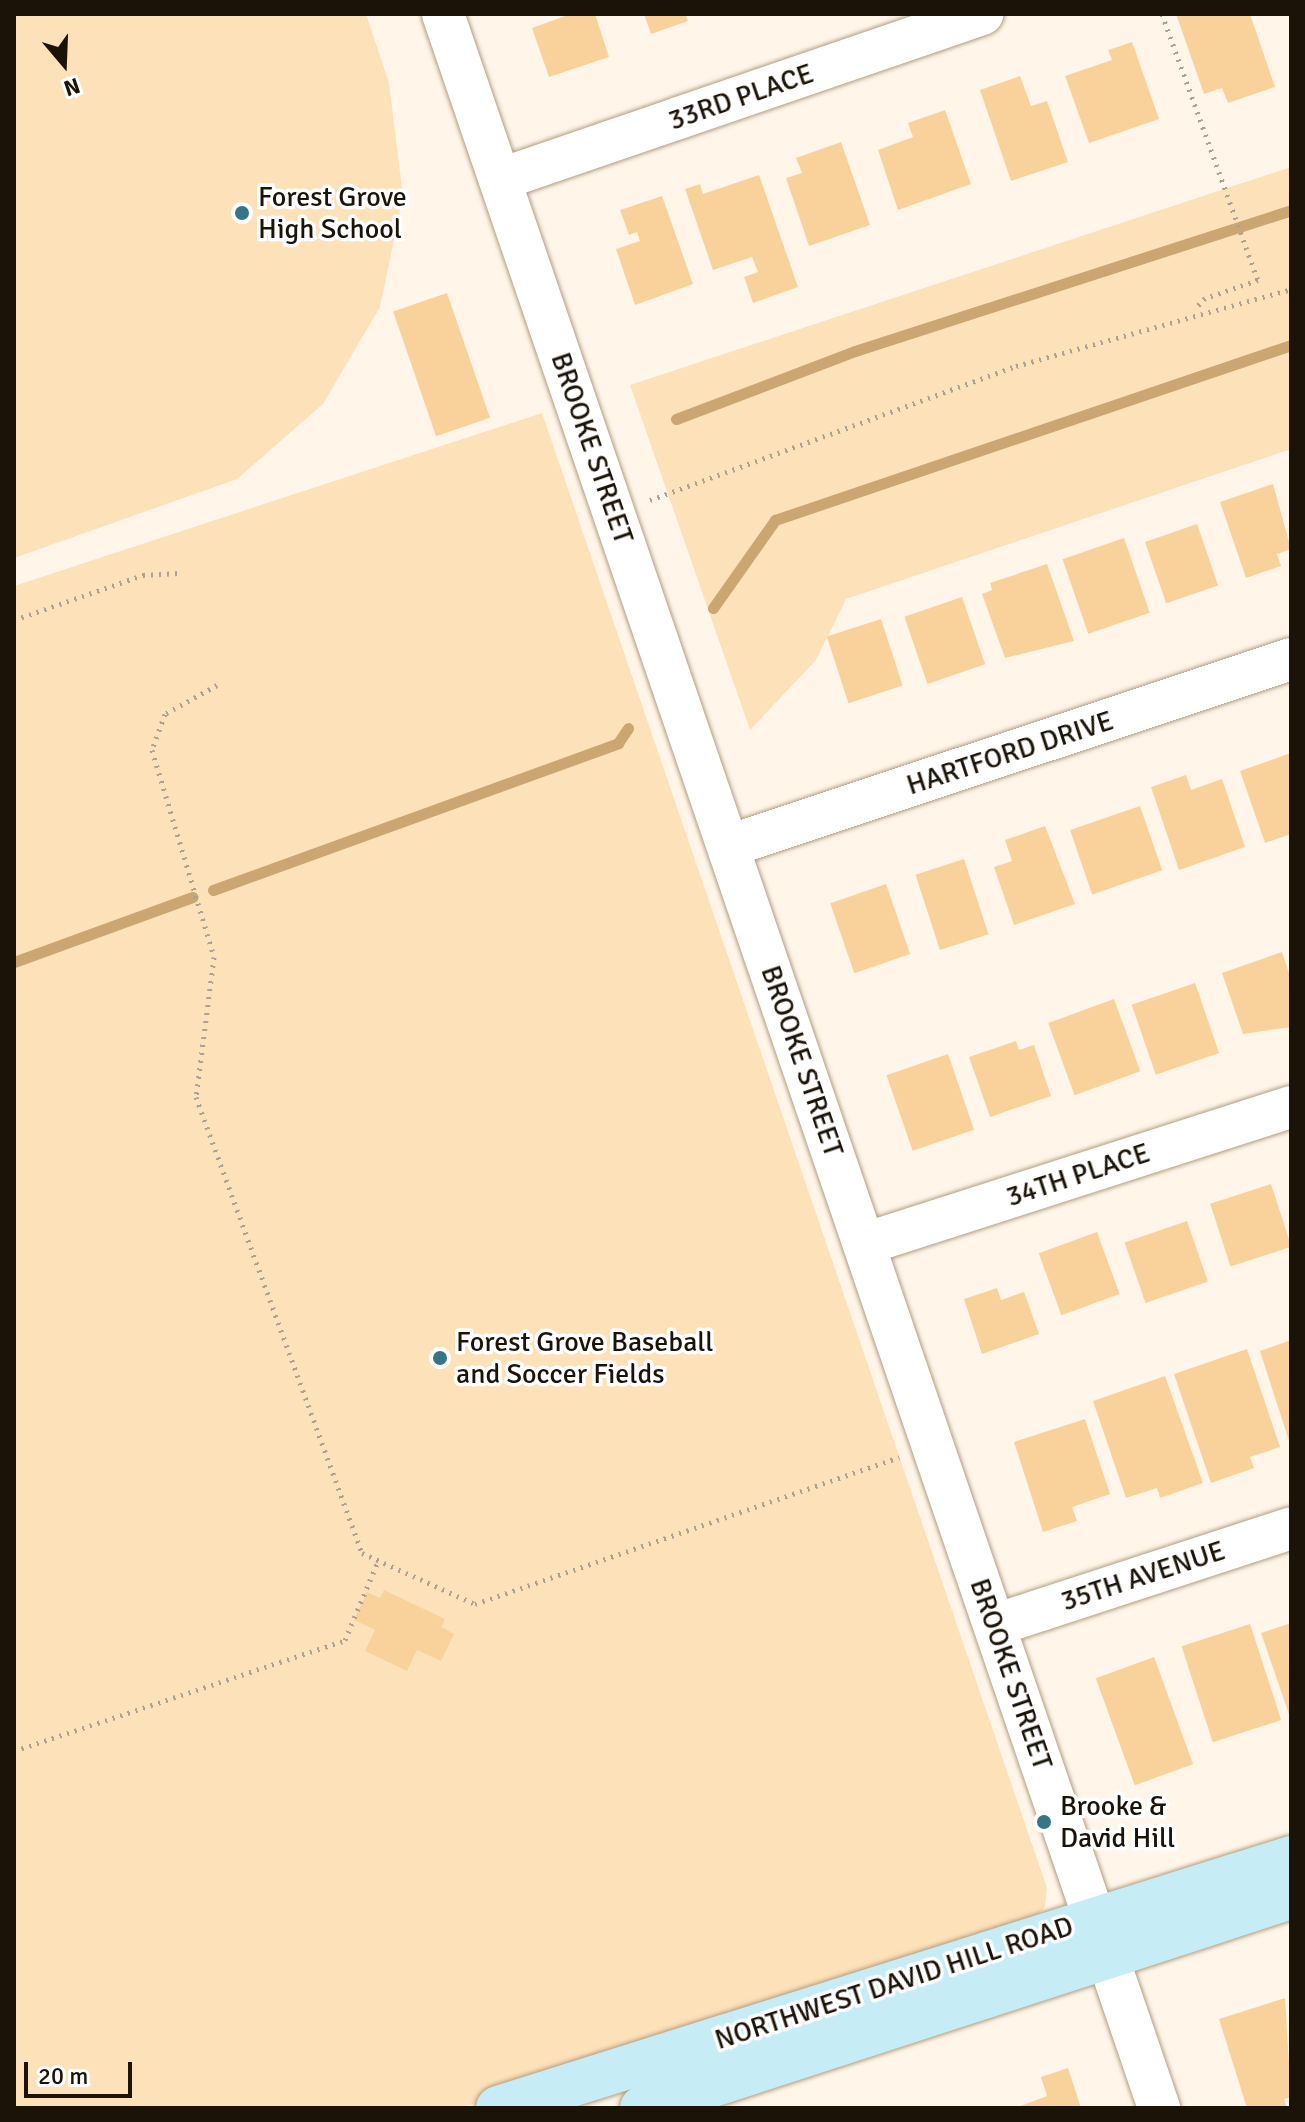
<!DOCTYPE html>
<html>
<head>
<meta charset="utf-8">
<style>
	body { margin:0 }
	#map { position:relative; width:1305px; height:2122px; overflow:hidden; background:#fff6e9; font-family:Signika,sans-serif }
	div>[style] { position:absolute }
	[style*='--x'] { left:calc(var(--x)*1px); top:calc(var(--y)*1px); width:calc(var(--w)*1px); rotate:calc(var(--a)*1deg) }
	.green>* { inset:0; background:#fde1b9 }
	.stream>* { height:11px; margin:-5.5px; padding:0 5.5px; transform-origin:5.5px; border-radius:5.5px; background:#cba670 }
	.building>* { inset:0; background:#f9d29b; transform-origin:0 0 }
	.path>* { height:5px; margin-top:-2.5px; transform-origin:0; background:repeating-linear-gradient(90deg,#aba296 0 2px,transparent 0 8px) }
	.roads { filter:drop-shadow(0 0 2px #b39e80) drop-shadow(0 0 2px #b39e80) }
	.street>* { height:42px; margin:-21px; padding:0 21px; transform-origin:21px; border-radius:21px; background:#fff }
	.secondary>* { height:44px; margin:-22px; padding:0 22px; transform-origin:22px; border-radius:22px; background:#c6ecf5 }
	.dots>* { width:22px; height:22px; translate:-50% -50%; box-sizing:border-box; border:4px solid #fff; border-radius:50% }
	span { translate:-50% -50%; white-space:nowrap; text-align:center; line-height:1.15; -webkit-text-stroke:7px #fff; paint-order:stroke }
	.street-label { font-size:28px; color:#1b1308 }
	.poi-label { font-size:28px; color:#1b1308 }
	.left { translate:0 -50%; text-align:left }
	.frame { position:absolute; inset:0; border:16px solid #1b1308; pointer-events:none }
	.north { position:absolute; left:24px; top:24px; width:80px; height:80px; -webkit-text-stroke:6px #fff; paint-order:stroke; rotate:161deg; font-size:22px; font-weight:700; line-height:32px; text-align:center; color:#1b1308 }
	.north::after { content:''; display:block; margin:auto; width:28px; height:36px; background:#1b1308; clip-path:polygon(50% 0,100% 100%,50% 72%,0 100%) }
	.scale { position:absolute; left:24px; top:2062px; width:108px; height:36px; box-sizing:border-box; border:4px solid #1b1308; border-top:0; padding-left:10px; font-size:24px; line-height:28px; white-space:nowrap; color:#1b1308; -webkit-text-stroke:6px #fff; paint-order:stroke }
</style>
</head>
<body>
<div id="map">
	<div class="green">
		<i style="clip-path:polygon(14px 14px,366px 14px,389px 83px,403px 196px,380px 307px,323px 404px,237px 479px,14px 558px)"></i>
		<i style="clip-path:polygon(1291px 167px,1291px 449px,846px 599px,816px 660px,750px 730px,630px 385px)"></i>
		<i style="clip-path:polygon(542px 413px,1047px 1888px,1045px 1907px,1031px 1921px,462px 2108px,14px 2108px,14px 586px)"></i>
	</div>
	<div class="stream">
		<i style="--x:676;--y:419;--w:191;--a:-20.8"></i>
		<i style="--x:855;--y:351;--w:458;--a:-17.9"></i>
		<i style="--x:713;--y:608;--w:108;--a:-54.8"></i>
		<i style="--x:775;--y:520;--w:545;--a:-18.73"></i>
		<i style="--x:213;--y:890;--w:431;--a:-19.9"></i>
		<i style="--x:618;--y:743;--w:18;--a:-56"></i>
		<i style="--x:14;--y:962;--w:190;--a:-20"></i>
	</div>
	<div class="building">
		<i style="clip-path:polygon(571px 14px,595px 14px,609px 57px,549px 77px,532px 28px)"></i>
		<i style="clip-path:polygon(644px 14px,685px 14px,688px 21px,651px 34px)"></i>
		<i style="clip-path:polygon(1176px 14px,1250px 14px,1275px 87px,1228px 103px,1222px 88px,1204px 94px)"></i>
		<i style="clip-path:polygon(1132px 42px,1159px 119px,1089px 143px,1065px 76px,1112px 60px,1108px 50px)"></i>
		<i style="clip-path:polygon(1020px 76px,1031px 106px,1047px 101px,1068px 162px,1011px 181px,980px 90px)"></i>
		<i style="clip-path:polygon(945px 110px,971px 184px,898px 210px,878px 150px,913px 137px,908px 123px)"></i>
		<i style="clip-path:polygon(841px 142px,870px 225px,809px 246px,786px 178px,802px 173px,796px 158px)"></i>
		<i style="clip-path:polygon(759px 175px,798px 287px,753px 303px,744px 277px,758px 272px,752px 257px,713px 270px,685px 189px,700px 184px,703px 194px)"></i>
		<i style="clip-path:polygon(662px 196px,693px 284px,635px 305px,616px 249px,640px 241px,637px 232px,629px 235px,620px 210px)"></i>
		<i style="left:447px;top:293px;width:132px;height:57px;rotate:71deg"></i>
		<i style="clip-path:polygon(1273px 484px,1291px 549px,1277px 554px,1281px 566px,1246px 578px,1220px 502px)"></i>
		<i style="left:1197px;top:524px;width:65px;height:55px;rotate:71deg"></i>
		<i style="left:1124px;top:538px;width:79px;height:65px;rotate:71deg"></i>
		<i style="clip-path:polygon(1047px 564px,1074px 641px,1005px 658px,982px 594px,992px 590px,990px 583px)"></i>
		<i style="left:962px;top:597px;width:71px;height:61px;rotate:71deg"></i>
		<i style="left:881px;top:619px;width:70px;height:57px;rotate:72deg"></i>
		<i style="clip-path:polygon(1291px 753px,1291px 834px,1265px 843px,1240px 771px)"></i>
		<i style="clip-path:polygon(1186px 775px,1191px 790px,1222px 779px,1245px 847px,1179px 870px,1151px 787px)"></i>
		<i style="left:1140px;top:806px;width:68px;height:74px;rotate:71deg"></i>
		<i style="clip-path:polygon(1045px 826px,1075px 904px,1014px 925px,994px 867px,1012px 861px,1005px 840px)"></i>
		<i style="left:964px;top:859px;width:79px;height:51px;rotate:72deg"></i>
		<i style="left:886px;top:884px;width:74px;height:59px;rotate:71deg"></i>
		<i style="clip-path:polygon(1282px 952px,1291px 979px,1291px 1027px,1243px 1034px,1222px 973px)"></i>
		<i style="left:1195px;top:983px;width:74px;height:67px;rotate:71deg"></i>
		<i style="left:1114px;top:999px;width:77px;height:70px;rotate:70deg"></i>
		<i style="clip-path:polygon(1016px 1041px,1019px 1050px,1034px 1045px,1051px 1096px,990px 1117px,969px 1057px)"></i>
		<i style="left:948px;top:1054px;width:80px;height:65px;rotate:71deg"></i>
		<i style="left:1271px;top:1184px;width:66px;height:64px;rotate:72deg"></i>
		<i style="left:1187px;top:1221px;width:64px;height:66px;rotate:71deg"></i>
		<i style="left:1097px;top:1232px;width:66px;height:62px;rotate:70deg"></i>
		<i style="clip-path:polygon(997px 1288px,1001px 1300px,1024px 1292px,1039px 1334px,982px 1354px,964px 1299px)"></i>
		<i style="clip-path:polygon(1291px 1340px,1291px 1444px,1290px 1444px,1260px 1351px)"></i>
		<i style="clip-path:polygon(1247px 1349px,1280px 1447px,1250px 1457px,1254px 1468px,1211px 1483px,1174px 1374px)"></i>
		<i style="clip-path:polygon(1165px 1376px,1203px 1483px,1160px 1498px,1157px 1488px,1126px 1498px,1093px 1401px)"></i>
		<i style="clip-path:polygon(1085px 1419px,1110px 1494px,1072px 1507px,1077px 1521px,1043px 1532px,1014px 1442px)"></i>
		<i style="clip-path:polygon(384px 1590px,445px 1619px,441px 1627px,454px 1634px,441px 1661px,417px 1650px,407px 1671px,365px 1651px,375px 1630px,354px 1620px,367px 1592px,380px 1598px)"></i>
		<i style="clip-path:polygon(1291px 1623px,1291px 1720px,1261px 1633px)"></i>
		<i style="left:1250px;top:1624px;width:101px;height:72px;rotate:72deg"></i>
		<i style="left:1154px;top:1657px;width:114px;height:62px;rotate:70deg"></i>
		<i style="clip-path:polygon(1285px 1998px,1291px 2097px,1284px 2099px,1287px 2108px,1247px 2108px,1219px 2019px)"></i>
		<i style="clip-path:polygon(1068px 2068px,1081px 2108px,1015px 2108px,1047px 2096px,1041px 2077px)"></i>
	</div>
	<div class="path">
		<i style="--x:1162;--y:14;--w:283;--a:70.2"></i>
		<i style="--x:1258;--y:280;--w:56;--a:161.2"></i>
		<i style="--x:1205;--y:298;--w:16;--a:133"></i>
		<i style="--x:650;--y:500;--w:390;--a:-20.1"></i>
		<i style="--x:1016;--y:366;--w:286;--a:-15.6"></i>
		<i style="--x:14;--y:620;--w:137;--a:-19.2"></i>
		<i style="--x:143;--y:575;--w:36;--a:-3"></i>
		<i style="--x:217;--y:685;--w:60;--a:150.9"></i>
		<i style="--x:165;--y:714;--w:38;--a:110"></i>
		<i style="--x:152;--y:750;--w:216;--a:73.3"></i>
		<i style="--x:214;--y:957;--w:141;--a:97.3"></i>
		<i style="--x:196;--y:1097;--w:485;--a:70"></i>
		<i style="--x:362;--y:1553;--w:124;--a:24.3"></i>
		<i style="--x:475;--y:1604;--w:449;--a:-19.1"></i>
		<i style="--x:14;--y:1751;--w:349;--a:-18.5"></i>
		<i style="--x:345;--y:1640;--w:86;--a:-67.3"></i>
	</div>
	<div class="roads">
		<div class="street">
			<i style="--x:443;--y:14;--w:2213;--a:71.12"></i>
			<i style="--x:501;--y:179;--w:509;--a:-18.93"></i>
			<i style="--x:729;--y:846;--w:592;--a:-18.4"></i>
			<i style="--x:864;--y:1244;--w:448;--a:-17.8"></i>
			<i style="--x:995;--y:1625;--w:311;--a:-18.1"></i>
		</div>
		<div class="secondary">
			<i style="--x:498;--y:2108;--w:831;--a:-17.5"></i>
			<i style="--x:642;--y:2108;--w:682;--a:-18.01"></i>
		</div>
	</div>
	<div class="dots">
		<i style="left:242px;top:213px;background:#347688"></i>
		<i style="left:440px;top:1358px;background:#347688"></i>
		<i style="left:1044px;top:1822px;background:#347688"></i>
	</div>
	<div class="street-label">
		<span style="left:741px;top:97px;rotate:-19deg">33RD PLACE</span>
		<span style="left:592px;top:448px;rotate:71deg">BROOKE STREET</span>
		<span style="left:1010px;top:753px;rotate:-18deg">HARTFORD DRIVE</span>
		<span style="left:802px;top:1061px;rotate:71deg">BROOKE STREET</span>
		<span style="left:1078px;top:1175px;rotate:-18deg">34TH PLACE</span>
		<span style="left:1143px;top:1576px;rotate:-18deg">35TH AVENUE</span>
		<span style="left:1011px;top:1674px;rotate:71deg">BROOKE STREET</span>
		<span style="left:894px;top:1983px;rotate:-18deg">NORTHWEST DAVID HILL ROAD</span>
	</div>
	<div class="poi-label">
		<span class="left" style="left:258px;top:213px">Forest Grove<br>High School</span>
		<span class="left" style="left:456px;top:1358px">Forest Grove Baseball<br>and Soccer Fields</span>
		<span class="left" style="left:1060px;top:1822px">Brooke &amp;<br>David Hill</span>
	</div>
	<div class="frame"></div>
	<div class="north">N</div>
	<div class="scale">20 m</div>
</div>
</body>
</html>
